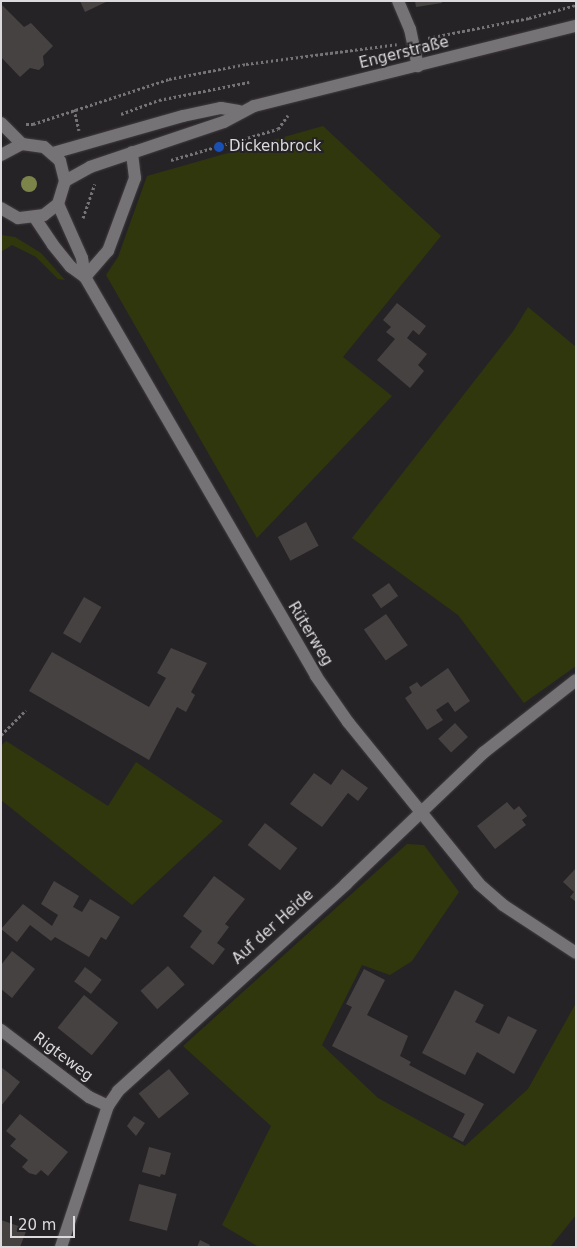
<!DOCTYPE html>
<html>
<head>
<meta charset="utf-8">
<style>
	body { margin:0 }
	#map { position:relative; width:577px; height:1248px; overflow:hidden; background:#262326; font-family:"DejaVu Sans",sans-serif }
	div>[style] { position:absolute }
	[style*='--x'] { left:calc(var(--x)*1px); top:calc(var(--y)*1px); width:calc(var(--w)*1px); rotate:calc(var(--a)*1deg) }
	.green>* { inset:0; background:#31370d }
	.building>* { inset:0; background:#474242; transform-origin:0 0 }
	.path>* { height:3px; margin-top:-1.5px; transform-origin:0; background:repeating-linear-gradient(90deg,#757375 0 2.5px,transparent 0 5px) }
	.roads { filter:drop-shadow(0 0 1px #403d40) drop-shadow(0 0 1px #403d40) }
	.lane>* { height:12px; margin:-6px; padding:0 6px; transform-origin:6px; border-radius:6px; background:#767376 }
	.street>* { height:12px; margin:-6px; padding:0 6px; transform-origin:6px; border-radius:6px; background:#767376 }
	.secondary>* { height:12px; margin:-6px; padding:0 6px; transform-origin:6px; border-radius:6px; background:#767376 }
	.trees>* { width:16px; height:16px; margin:-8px; border-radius:50%; background:#7c844a }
	.dots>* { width:14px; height:14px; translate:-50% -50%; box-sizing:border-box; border:2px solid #262326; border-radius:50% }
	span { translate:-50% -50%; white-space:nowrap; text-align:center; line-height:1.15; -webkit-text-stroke:4px #262326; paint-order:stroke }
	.street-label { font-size:15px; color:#dcdadc }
	.poi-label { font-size:15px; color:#dcdadc }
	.left { translate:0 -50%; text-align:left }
	.frame { position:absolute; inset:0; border:2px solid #dcdadc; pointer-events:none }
	.scale { position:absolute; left:10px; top:1216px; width:65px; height:22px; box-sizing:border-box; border:2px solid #dcdadc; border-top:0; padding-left:6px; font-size:15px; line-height:18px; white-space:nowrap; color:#dcdadc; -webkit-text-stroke:4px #262326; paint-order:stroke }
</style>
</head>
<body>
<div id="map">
	<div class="green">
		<i style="clip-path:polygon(323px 126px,441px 236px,343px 357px,392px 396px,257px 538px,106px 275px,118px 257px,147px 176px)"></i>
		<i style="clip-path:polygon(1px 235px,15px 237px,41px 253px,65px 280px,58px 279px,36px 257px,12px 245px,1px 252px)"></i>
		<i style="clip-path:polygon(528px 307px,576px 347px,576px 666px,524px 703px,458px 615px,352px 538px,514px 330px)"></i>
		<i style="clip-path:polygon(6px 741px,108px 806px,136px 762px,223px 821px,132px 905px,1px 800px,1px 746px)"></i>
		<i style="clip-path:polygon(407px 844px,424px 845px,459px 892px,412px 961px,390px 975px,362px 965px,322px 1045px,378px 1098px,465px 1146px,528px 1089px,576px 1003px,576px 1215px,550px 1247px,259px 1247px,222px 1225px,271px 1126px,183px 1046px)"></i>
	</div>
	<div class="building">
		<i style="clip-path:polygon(80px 1px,108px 1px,85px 12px)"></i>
		<i style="clip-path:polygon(415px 1px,441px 1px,442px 3px,416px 7px)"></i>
		<i style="clip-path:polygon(1px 4px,24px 27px,31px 23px,53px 46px,43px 56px,44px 65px,39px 70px,30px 68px,20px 77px,1px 57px)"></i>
		<i style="clip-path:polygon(397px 303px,426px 326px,419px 335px,413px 330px,407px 338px,427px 354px,418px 365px,424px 371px,410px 388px,377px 360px,395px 339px,386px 332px,391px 327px,383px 320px)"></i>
		<i style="left:306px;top:522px;width:27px;height:32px;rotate:62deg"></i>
		<i style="left:389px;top:583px;width:16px;height:21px;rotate:55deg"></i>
		<i style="left:84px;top:597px;width:20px;height:42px;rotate:30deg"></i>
		<i style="left:386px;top:614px;width:38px;height:27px;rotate:55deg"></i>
		<i style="clip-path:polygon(171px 648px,207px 663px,191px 692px,195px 695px,186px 712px,177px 707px,149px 760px,29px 691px,52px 652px,149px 707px,166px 678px,157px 673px)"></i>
		<i style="clip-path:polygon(448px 668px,470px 701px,455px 712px,448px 702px,436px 710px,443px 720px,427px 730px,405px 698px,412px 693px,409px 687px,417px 682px,421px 687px)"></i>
		<i style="left:455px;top:723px;width:19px;height:23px;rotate:47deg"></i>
		<i style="clip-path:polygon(342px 769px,368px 788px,358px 801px,348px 793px,322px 827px,290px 804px,314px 773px,331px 785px)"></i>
		<i style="clip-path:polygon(507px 802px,514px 810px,519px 806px,527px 816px,522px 820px,526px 825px,495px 849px,477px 826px)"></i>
		<i style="left:265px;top:823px;width:41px;height:28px;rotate:38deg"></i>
		<i style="clip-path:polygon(576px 868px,576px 902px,570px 897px,574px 892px,563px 882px)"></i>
		<i style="clip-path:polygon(214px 876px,245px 899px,225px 924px,229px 927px,217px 943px,225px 949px,213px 965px,190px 947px,202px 931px,183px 916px)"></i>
		<i style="clip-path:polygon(54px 881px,79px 896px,73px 907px,82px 912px,90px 899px,120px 917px,106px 940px,101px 937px,89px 957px,55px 937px,51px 941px,30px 925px,17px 942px,1px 929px,23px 904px,52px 926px,58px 915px,41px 904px)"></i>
		<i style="clip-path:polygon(12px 951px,35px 969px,12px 998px,1px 989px,1px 965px)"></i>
		<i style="left:168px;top:966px;width:25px;height:37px;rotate:48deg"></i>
		<i style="left:85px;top:967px;width:21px;height:18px;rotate:37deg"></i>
		<i style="clip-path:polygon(364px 969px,385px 980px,367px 1015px,408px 1036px,400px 1056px,411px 1062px,409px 1065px,484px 1104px,463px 1142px,453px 1137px,465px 1114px,332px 1046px,352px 1007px,346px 1004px)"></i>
		<i style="clip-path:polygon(455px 990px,484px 1005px,475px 1022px,499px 1034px,508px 1016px,537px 1030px,514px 1074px,477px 1052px,465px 1075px,422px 1053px)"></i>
		<i style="left:84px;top:995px;width:44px;height:42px;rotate:39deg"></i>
		<i style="clip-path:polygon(1px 1067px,20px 1082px,1px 1106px)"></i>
		<i style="left:169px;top:1069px;width:32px;height:39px;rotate:51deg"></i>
		<i style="clip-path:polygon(20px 1114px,68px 1152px,48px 1176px,41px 1170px,36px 1175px,29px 1173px,22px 1167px,28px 1160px,10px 1146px,16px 1139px,6px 1131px)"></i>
		<i style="clip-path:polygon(134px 1116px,145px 1123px,136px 1136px,127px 1126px)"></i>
		<i style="clip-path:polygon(149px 1147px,171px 1153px,165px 1175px,161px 1174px,160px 1177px,142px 1172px)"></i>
		<i style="left:139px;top:1184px;width:39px;height:38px;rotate:15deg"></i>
		<i style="clip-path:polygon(1px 1220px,27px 1229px,20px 1247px,1px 1247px)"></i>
		<i style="clip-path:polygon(200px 1240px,210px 1245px,209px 1247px,197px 1247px)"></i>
	</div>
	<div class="path">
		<i style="--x:428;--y:38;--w:103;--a:-11.2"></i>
		<i style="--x:529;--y:18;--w:49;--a:-15.5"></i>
		<i style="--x:74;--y:109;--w:22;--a:77"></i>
		<i style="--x:121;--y:114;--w:40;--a:-20.2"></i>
		<i style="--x:159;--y:100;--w:92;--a:-11.3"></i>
		<i style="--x:26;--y:124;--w:7;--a:0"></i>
		<i style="--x:33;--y:124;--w:143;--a:-18.3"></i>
		<i style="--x:169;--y:79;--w:78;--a:-11"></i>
		<i style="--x:246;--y:64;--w:152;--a:-7.5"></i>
		<i style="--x:171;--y:160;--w:111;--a:-16.2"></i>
		<i style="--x:278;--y:129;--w:17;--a:-54"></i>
		<i style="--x:83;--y:218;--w:36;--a:-71"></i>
		<i style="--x:1;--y:735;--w:35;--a:-45"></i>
	</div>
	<div class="roads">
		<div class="lane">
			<i style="--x:85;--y:277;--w:35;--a:-49"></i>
			<i style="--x:108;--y:251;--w:78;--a:-69.7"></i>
			<i style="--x:135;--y:178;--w:26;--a:-97"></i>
		</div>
		<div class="street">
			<i style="--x:398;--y:1;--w:30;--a:67"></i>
			<i style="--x:410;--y:29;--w:38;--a:78"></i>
			<i style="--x:1;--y:1030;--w:111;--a:37.3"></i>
			<i style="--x:89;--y:1097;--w:21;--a:25"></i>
			<i style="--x:61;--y:1247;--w:149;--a:-71.6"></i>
			<i style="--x:108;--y:1106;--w:18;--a:-56"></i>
			<i style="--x:118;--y:1091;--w:308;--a:-42.2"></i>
			<i style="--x:346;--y:884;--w:190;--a:-43.7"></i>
			<i style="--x:483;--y:753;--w:118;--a:-38.1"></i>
		</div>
		<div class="secondary">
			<i style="--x:1;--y:123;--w:30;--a:45"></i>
			<i style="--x:53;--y:153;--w:135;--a:-15.9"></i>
			<i style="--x:183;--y:116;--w:39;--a:-12"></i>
			<i style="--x:221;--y:108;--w:18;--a:9"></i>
			<i style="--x:1;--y:155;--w:24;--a:-28"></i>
			<i style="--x:22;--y:144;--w:22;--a:8"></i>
			<i style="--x:44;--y:147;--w:21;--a:41"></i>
			<i style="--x:60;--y:161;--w:21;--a:76"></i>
			<i style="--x:65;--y:181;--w:24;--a:107"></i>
			<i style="--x:58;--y:204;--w:18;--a:142"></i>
			<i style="--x:44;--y:215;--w:26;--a:173"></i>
			<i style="--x:18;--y:218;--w:20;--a:-150"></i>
			<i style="--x:65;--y:181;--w:29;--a:-29"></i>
			<i style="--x:90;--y:167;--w:141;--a:-18.6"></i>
			<i style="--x:224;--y:122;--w:34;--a:-28"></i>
			<i style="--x:254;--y:106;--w:332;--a:-14"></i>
			<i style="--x:58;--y:204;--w:59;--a:66"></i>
			<i style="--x:82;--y:258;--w:19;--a:81"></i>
			<i style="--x:85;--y:277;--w:461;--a:59.9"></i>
			<i style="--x:316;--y:676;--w:56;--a:55.2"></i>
			<i style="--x:348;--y:722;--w:208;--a:51"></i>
			<i style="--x:479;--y:884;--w:32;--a:41"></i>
			<i style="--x:503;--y:905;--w:87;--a:33.3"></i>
			<i style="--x:35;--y:218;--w:32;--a:56"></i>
			<i style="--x:53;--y:245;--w:28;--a:51"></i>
			<i style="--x:71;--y:267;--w:17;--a:36"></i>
		</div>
	</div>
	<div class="trees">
		<i style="left:29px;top:184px"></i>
	</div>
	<div class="dots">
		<i style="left:219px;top:147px;background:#1a4fb4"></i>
	</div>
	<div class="street-label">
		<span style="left:404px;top:53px;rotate:-14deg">Engerstraße</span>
		<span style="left:310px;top:634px;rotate:59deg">Rüterweg</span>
		<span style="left:273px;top:927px;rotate:-42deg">Auf der Heide</span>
		<span style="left:63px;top:1057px;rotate:37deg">Rigteweg</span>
	</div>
	<div class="poi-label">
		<span class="left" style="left:229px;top:147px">Dickenbrock</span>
	</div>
	<div class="frame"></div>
	<div class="scale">20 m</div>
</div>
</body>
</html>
